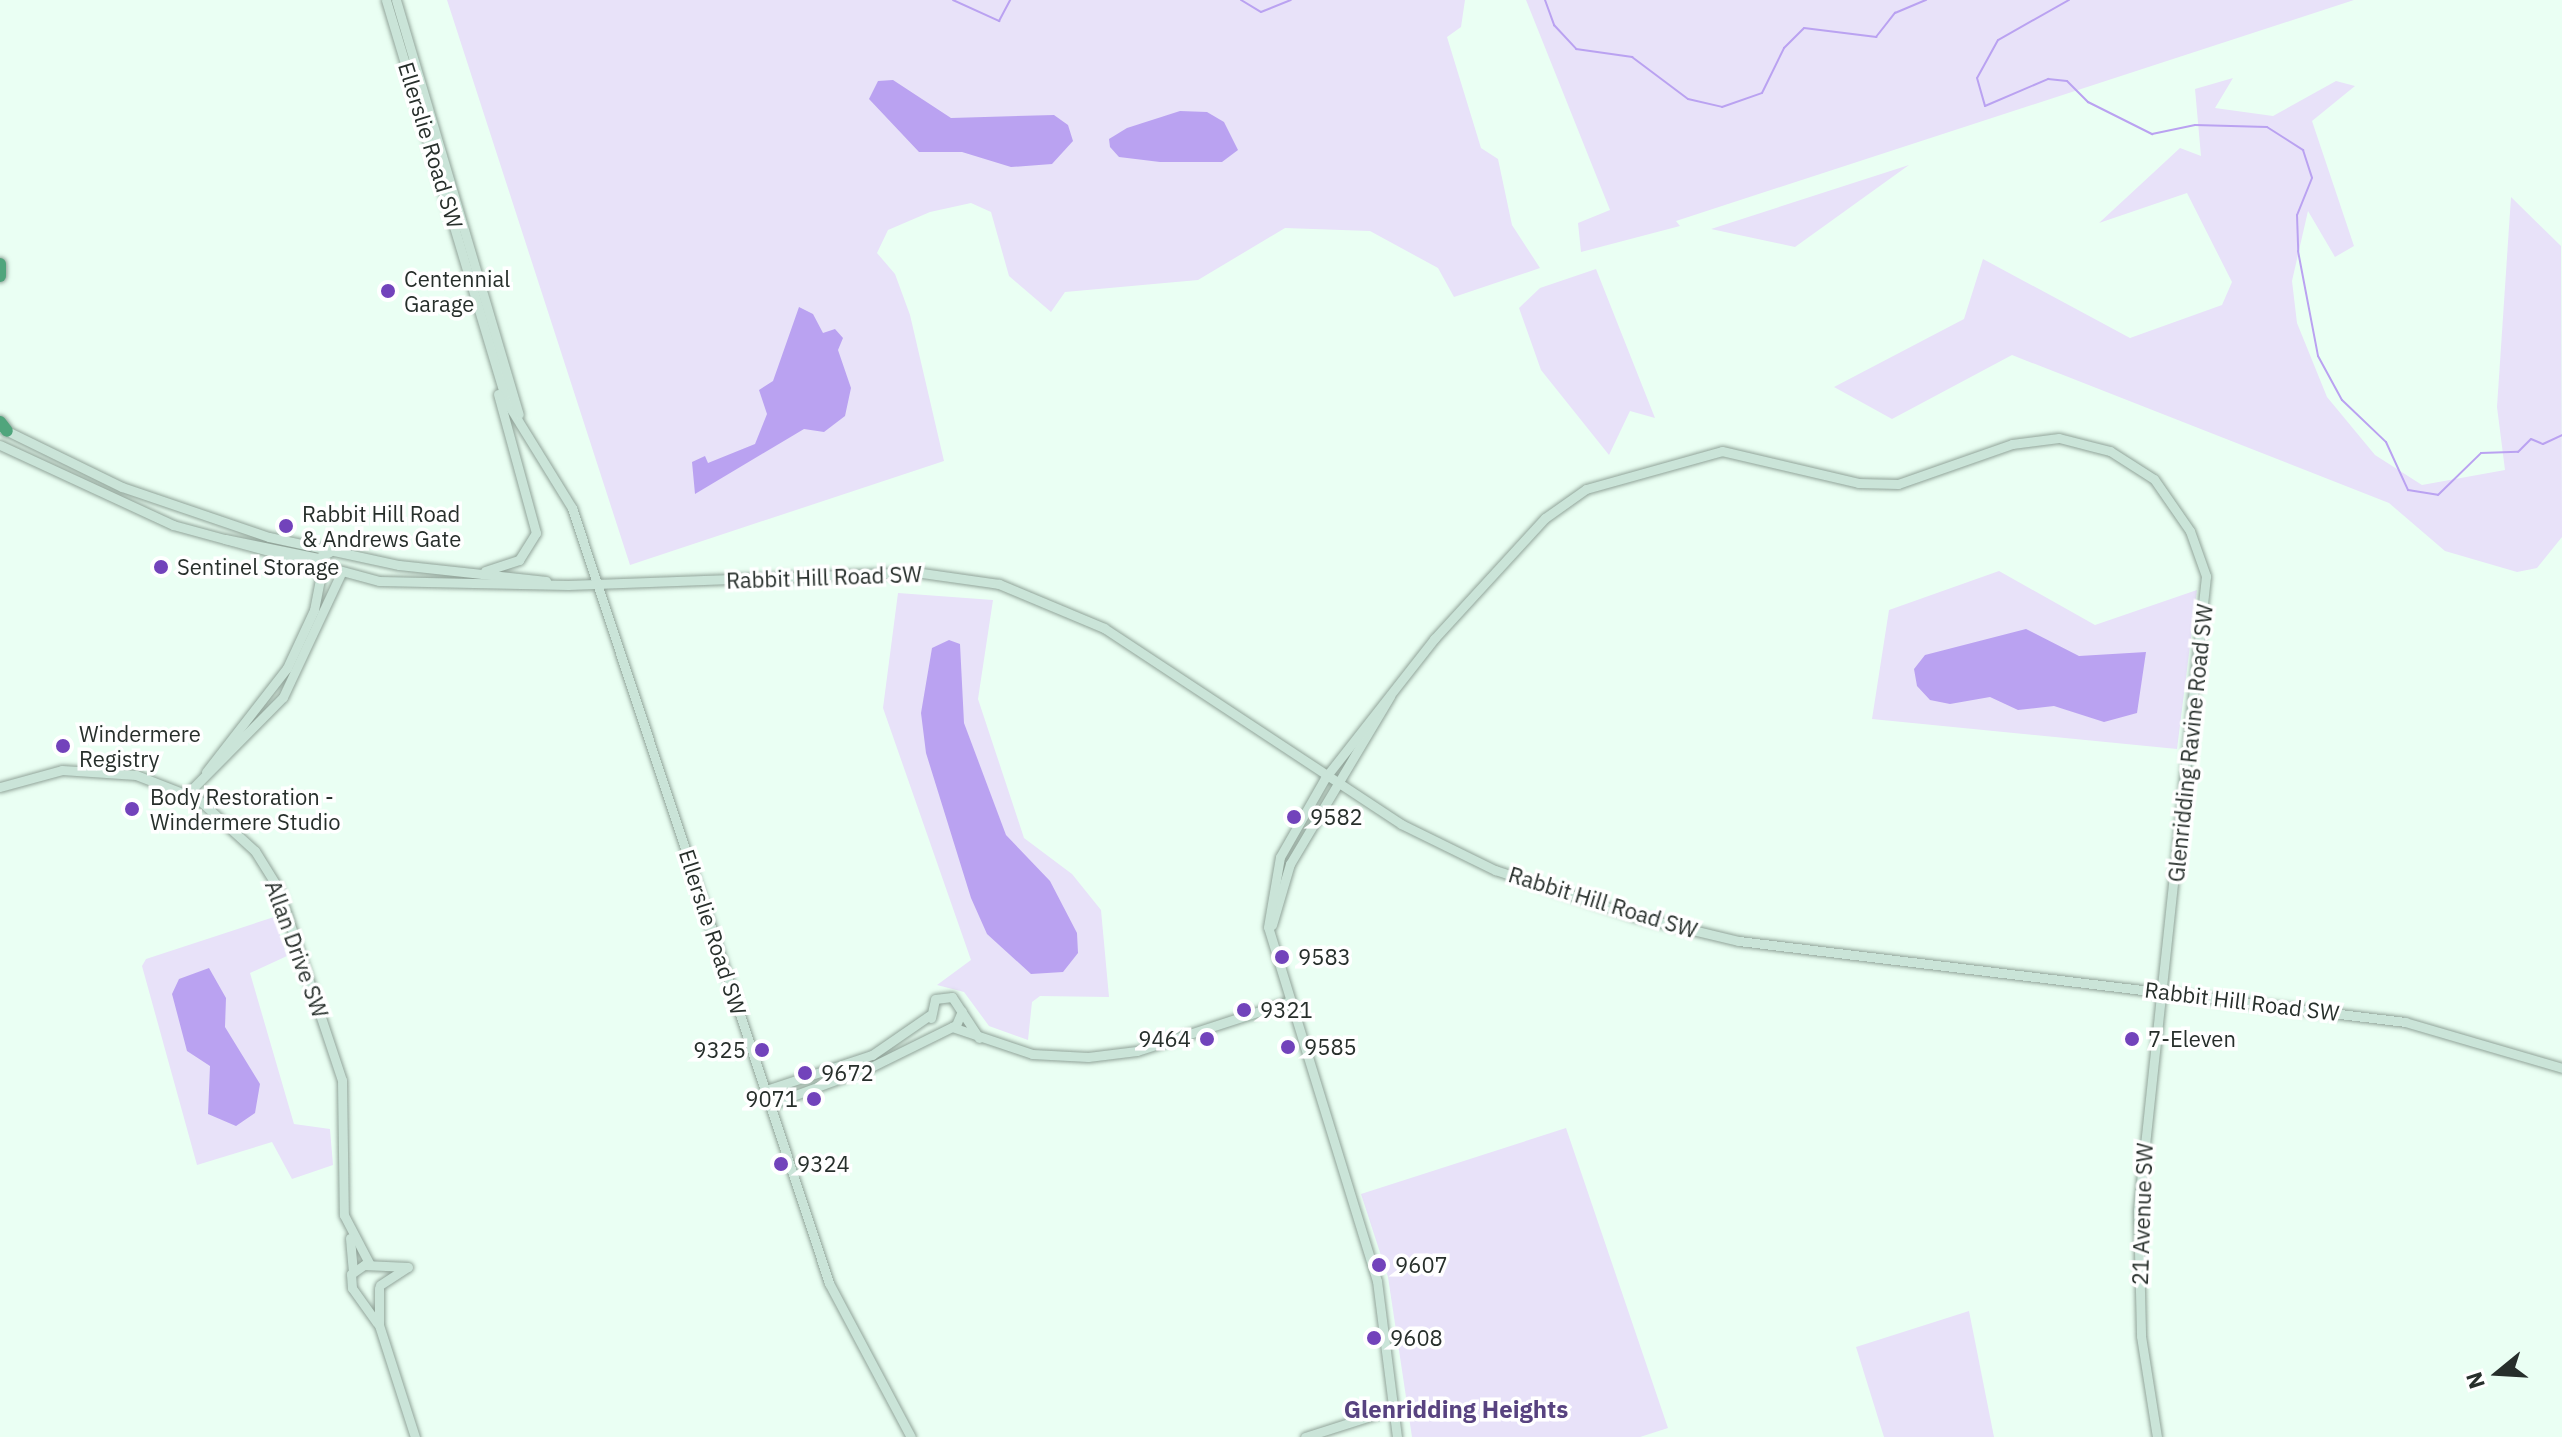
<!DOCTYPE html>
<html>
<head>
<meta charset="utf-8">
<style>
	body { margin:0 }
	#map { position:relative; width:2562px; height:1437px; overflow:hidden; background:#eafff3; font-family:"IBM Plex Sans",sans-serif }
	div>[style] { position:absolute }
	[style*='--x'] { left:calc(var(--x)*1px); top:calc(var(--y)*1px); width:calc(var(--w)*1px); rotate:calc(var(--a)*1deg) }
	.green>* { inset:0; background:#e8e2f9 }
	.water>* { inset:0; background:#baa2f1 }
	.stream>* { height:2px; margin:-1px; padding:0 1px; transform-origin:1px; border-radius:1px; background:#baa2f1 }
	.roads { filter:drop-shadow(0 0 2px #91a499) drop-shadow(0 0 2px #91a499) }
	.secondary>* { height:9px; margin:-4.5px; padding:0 4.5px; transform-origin:4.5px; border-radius:4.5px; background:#cae4d8 }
	.highway>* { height:12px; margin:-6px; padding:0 6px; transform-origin:6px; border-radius:6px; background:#50a57c }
	.dots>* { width:22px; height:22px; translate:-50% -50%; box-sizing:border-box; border:4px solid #fff; border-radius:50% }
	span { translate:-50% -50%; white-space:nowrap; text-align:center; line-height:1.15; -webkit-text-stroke:7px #fff; paint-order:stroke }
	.street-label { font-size:22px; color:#272f2b }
	.poi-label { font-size:22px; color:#272f2b }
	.left { translate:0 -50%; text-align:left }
	.right { translate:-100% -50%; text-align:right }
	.neighbourhood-label { font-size:24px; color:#584380; font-weight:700 }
	.north { position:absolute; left:2458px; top:1333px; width:80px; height:80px; -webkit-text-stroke:6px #fff; paint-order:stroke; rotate:252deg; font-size:22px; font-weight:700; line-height:32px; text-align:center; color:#272f2b }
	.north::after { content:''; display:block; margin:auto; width:28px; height:36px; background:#272f2b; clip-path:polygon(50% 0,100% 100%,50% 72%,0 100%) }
</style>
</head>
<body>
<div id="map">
	<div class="green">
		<i style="clip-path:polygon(447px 0,1465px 0,1461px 27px,1447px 37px,1481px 148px,1498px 159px,1512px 225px,1540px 268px,1454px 297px,1438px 268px,1370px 231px,1285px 228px,1198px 280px,1065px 292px,1051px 312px,1009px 276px,991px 212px,971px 203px,930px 212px,888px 230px,877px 253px,895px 274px,910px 315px,944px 461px,630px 565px)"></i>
		<i style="clip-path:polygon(1526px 0,2354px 0,1676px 221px,1680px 226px,1581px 252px,1578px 223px,1610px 210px)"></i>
		<i style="clip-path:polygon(2233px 78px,2215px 108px,2273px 116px,2336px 81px,2355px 86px,2312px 121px,2354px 246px,2335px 257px,2308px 211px,2292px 281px,2297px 323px,2327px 397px,2375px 455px,2422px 485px,2505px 470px,2497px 407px,2511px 197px,2561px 246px,2562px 537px,2537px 568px,2517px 572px,2445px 551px,2389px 503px,2012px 355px,1892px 419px,1834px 387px,1964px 319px,1983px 259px,2130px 338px,2222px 305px,2232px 282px,2187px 193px,2099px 223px,2180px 148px,2201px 156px,2195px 89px)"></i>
		<i style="clip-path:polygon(1909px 165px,1795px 247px,1711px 229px)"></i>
		<i style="clip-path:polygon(1596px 269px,1655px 418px,1630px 411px,1609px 455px,1541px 370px,1519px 308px,1540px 288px)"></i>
		<i style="clip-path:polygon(1999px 571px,2095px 625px,2197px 590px,2177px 749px,1872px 719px,1889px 610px)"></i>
		<i style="clip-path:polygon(898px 593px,993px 600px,978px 699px,1024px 838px,1072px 874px,1101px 910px,1109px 997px,1040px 996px,1032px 1002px,1028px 1040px,989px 1026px,964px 992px,937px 985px,971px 960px,883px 708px)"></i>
		<i style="clip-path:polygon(274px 917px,287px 956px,250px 973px,294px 1124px,330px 1129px,333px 1165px,292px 1179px,272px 1142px,197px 1165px,142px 966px,146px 959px)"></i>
		<i style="clip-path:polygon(1566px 1128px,1668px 1428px,1640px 1437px,1412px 1437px,1388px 1277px,1361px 1194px)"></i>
		<i style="clip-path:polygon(1969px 1311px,1994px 1437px,1884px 1437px,1856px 1347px)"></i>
	</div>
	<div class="water">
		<i style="clip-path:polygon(893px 80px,951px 118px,1054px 115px,1068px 125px,1073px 141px,1052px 164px,1011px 167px,962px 152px,919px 152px,869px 99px,878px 81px)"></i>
		<i style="clip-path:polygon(1180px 111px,1207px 112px,1224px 122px,1238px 150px,1222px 162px,1160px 162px,1119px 157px,1110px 147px,1109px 139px,1127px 128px)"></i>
		<i style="clip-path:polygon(799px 307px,813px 314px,823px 333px,835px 329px,843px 338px,838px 350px,851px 388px,845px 416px,824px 432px,804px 429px,695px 494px,692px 462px,705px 456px,708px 463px,755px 444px,767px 414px,759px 390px,773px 381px)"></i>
		<i style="clip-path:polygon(2026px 629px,2079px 656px,2146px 652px,2137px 713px,2104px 722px,2054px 706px,2018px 710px,1990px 697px,1950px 704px,1930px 700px,1917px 686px,1914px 669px,1925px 655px)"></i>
		<i style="clip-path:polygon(949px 640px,960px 644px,964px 723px,1006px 835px,1050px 881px,1077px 933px,1078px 953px,1063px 972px,1031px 974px,987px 934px,971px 898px,926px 753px,921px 713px,932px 648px)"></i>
		<i style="clip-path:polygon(209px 968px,226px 998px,225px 1027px,260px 1084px,255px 1113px,236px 1126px,208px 1114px,210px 1066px,187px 1051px,172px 994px,179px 979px)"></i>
	</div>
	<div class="stream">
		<i style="--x:953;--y:0;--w:51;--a:24.5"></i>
		<i style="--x:999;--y:21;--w:24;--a:-62"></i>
		<i style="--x:1241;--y:0;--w:23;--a:31"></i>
		<i style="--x:1261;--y:12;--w:32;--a:-22"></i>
		<i style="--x:1545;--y:0;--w:27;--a:70"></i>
		<i style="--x:1554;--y:25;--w:33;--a:47"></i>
		<i style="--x:1576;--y:49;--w:57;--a:8.1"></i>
		<i style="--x:1632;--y:57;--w:70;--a:36.9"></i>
		<i style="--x:1688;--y:99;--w:35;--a:13"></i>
		<i style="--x:1722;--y:107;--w:42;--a:-19.3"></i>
		<i style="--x:1762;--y:93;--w:50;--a:-63.9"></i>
		<i style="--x:1784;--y:48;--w:28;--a:-45"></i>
		<i style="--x:1804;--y:28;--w:73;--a:7.1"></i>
		<i style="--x:1876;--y:37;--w:31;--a:-52"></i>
		<i style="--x:1895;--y:13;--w:34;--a:-23"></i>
		<i style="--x:2069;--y:0;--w:81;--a:150.6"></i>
		<i style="--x:1998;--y:40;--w:43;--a:118.9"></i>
		<i style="--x:1977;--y:78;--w:29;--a:74"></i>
		<i style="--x:1985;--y:106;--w:69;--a:-23.2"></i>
		<i style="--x:2048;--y:79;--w:19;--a:6"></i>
		<i style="--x:2067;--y:81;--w:30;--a:45"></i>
		<i style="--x:2088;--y:102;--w:72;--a:26.6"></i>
		<i style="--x:2152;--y:134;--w:44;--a:-11.8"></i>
		<i style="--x:2195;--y:125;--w:72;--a:1.6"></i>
		<i style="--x:2267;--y:127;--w:43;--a:32.6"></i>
		<i style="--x:2303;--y:150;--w:29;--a:72"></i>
		<i style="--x:2312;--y:178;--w:40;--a:112"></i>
		<i style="--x:2297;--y:215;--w:36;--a:88"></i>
		<i style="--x:2298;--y:251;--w:107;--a:79.2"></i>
		<i style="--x:2318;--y:356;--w:50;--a:61.4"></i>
		<i style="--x:2342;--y:400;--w:61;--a:43.7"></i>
		<i style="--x:2386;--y:442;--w:53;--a:65.4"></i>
		<i style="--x:2408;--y:490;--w:30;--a:9"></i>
		<i style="--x:2438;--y:495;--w:60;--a:-44.3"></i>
		<i style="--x:2481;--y:453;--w:37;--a:-2"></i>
		<i style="--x:2518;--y:452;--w:18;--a:-45"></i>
		<i style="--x:2531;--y:439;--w:13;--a:23"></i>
		<i style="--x:2543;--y:444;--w:21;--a:-25"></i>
	</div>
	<div class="roads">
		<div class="secondary">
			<i style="--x:386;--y:0;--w:419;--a:73.3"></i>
			<i style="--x:506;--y:401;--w:126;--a:58.3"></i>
			<i style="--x:572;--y:508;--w:817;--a:71.65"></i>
			<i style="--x:829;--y:1283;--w:174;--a:62"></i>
			<i style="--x:396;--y:0;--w:432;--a:73.5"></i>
			<i style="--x:3;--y:429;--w:132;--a:26"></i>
			<i style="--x:122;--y:487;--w:155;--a:18.8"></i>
			<i style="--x:269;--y:537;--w:133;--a:12.2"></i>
			<i style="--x:399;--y:565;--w:148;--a:6.2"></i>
			<i style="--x:0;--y:445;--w:191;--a:24.8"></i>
			<i style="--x:173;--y:525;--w:213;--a:15.2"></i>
			<i style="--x:379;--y:581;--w:189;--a:1.2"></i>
			<i style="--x:568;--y:585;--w:347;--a:-2.1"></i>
			<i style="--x:915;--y:572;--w:85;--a:8.1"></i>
			<i style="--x:999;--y:584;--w:114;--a:22.7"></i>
			<i style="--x:1104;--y:628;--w:356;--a:33.4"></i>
			<i style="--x:1401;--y:824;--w:105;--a:26.1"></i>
			<i style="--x:1495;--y:870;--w:146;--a:18.3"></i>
			<i style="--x:1634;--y:916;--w:108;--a:13.4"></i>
			<i style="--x:1739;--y:941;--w:671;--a:6.93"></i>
			<i style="--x:2405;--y:1022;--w:164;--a:16.3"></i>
			<i style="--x:225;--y:539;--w:95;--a:11.5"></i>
			<i style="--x:318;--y:558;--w:13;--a:-27"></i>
			<i style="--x:485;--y:571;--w:36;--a:-18"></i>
			<i style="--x:519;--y:560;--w:32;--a:-58"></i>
			<i style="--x:536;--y:533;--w:144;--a:-105.3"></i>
			<i style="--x:206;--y:772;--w:132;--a:-52.1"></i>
			<i style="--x:287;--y:668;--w:64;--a:-65"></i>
			<i style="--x:314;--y:610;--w:42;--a:-79"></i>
			<i style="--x:0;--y:787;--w:64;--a:-15.3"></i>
			<i style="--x:62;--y:770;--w:74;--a:3.9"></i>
			<i style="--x:136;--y:775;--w:66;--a:21.2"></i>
			<i style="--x:198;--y:799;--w:77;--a:42.4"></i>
			<i style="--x:255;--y:851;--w:44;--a:58.1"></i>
			<i style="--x:278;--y:888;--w:202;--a:71.6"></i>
			<i style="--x:342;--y:1080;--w:135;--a:89.2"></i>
			<i style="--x:344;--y:1215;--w:56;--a:62.5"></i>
			<i style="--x:188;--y:793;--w:135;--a:-45.3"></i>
			<i style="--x:283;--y:697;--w:137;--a:-64.9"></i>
			<i style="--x:1272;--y:925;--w:64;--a:-73.6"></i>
			<i style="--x:1290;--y:864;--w:196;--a:-59.2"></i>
			<i style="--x:931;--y:1018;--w:19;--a:-78"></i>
			<i style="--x:935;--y:999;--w:17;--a:-7"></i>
			<i style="--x:952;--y:997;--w:49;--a:56.6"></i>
			<i style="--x:952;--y:1027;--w:84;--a:18.6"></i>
			<i style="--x:1032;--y:1054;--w:56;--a:3.1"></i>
			<i style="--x:1088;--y:1057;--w:49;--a:-7"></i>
			<i style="--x:1137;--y:1051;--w:159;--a:-18"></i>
			<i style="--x:766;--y:1090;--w:112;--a:-18.3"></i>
			<i style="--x:872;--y:1055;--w:70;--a:-34.6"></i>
			<i style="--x:771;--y:1104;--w:107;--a:-20.3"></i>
			<i style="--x:871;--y:1067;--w:95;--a:-26.3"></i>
			<i style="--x:956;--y:1025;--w:15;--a:-67"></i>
			<i style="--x:350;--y:1238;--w:33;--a:85"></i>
			<i style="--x:380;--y:1285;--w:33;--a:-33"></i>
			<i style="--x:379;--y:1288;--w:37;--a:90"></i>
			<i style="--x:379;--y:1325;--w:118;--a:72.2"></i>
			<i style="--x:377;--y:1323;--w:43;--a:-125.5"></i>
			<i style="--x:352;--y:1288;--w:14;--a:-94"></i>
			<i style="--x:351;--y:1274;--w:16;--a:-35"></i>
			<i style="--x:364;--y:1265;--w:44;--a:2.6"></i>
			<i style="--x:1305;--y:1437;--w:92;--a:-17.7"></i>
			<i style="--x:1397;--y:1437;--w:157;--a:-97.3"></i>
			<i style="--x:1377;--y:1281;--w:370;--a:-107.1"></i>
			<i style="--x:1268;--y:927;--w:71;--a:-80.3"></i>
			<i style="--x:1280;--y:857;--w:91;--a:-60.3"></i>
			<i style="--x:1325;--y:778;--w:177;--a:-51.9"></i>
			<i style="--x:1434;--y:639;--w:164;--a:-47.5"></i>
			<i style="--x:1545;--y:518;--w:50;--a:-35.3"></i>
			<i style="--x:1586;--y:489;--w:141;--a:-15.6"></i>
			<i style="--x:1722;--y:451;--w:140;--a:13.2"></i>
			<i style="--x:1858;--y:483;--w:40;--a:1.4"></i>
			<i style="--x:1898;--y:484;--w:121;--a:-19.3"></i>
			<i style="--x:2012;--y:444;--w:47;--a:-7.3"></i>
			<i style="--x:2059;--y:438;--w:53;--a:14.3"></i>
			<i style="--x:2110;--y:451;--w:52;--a:32.5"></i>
			<i style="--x:2154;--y:479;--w:63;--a:55.3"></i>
			<i style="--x:2190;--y:531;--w:48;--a:70.4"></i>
			<i style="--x:2206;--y:576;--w:638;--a:96.12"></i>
			<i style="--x:2138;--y:1210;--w:126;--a:88.6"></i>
			<i style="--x:2141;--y:1336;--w:102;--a:81"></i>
		</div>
		<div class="highway">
			<i style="--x:0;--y:264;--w:12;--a:90"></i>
			<i style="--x:0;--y:422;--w:11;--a:52"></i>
		</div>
	</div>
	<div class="dots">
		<i style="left:388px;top:291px;background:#7243bb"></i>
		<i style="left:286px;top:526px;background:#7243bb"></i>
		<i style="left:161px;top:567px;background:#7243bb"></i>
		<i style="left:63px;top:746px;background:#7243bb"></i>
		<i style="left:132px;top:809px;background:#7243bb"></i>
		<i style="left:1294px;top:817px;background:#7243bb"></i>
		<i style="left:1282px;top:957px;background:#7243bb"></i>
		<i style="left:1244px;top:1010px;background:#7243bb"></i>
		<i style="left:1207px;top:1039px;background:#7243bb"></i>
		<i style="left:2132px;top:1039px;background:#7243bb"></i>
		<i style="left:1288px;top:1047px;background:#7243bb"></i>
		<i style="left:762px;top:1050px;background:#7243bb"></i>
		<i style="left:805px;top:1073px;background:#7243bb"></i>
		<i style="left:814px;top:1099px;background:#7243bb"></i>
		<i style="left:781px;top:1164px;background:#7243bb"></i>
		<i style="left:1379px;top:1265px;background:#7243bb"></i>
		<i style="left:1374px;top:1338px;background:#7243bb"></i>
	</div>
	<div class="street-label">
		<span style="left:431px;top:145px;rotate:73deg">Ellerslie Road SW</span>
		<span style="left:824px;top:577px;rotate:-2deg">Rabbit Hill Road SW</span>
		<span style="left:2190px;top:743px;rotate:-84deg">Glenridding Ravine Road SW</span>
		<span style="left:1603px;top:902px;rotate:17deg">Rabbit Hill Road SW</span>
		<span style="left:713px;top:932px;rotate:72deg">Ellerslie Road SW</span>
		<span style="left:297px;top:949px;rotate:70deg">Allan Drive SW</span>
		<span style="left:2242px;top:1001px;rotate:7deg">Rabbit Hill Road SW</span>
		<span style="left:2142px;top:1214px;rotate:-88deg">21 Avenue SW</span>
	</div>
	<div class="poi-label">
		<span class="left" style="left:404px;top:291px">Centennial<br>Garage</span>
		<span class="left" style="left:302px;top:526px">Rabbit Hill Road<br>&amp; Andrews Gate</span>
		<span class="left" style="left:177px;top:567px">Sentinel Storage</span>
		<span class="left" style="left:79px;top:746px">Windermere<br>Registry</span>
		<span class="left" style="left:150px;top:809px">Body Restoration -<br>Windermere Studio</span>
		<span class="left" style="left:1310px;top:817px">9582</span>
		<span class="left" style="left:1298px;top:957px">9583</span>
		<span class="left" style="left:1260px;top:1010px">9321</span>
		<span class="right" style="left:1191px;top:1039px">9464</span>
		<span class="left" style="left:2148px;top:1039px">7-Eleven</span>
		<span class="left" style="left:1304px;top:1047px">9585</span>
		<span class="right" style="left:746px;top:1050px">9325</span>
		<span class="left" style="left:821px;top:1073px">9672</span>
		<span class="right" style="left:798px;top:1099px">9071</span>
		<span class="left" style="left:797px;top:1164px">9324</span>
		<span class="left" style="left:1395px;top:1265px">9607</span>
		<span class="left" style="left:1390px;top:1338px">9608</span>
	</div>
	<div class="neighbourhood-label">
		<span style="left:1456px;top:1410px">Glenridding Heights</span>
	</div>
	<div class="north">N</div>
</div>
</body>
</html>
